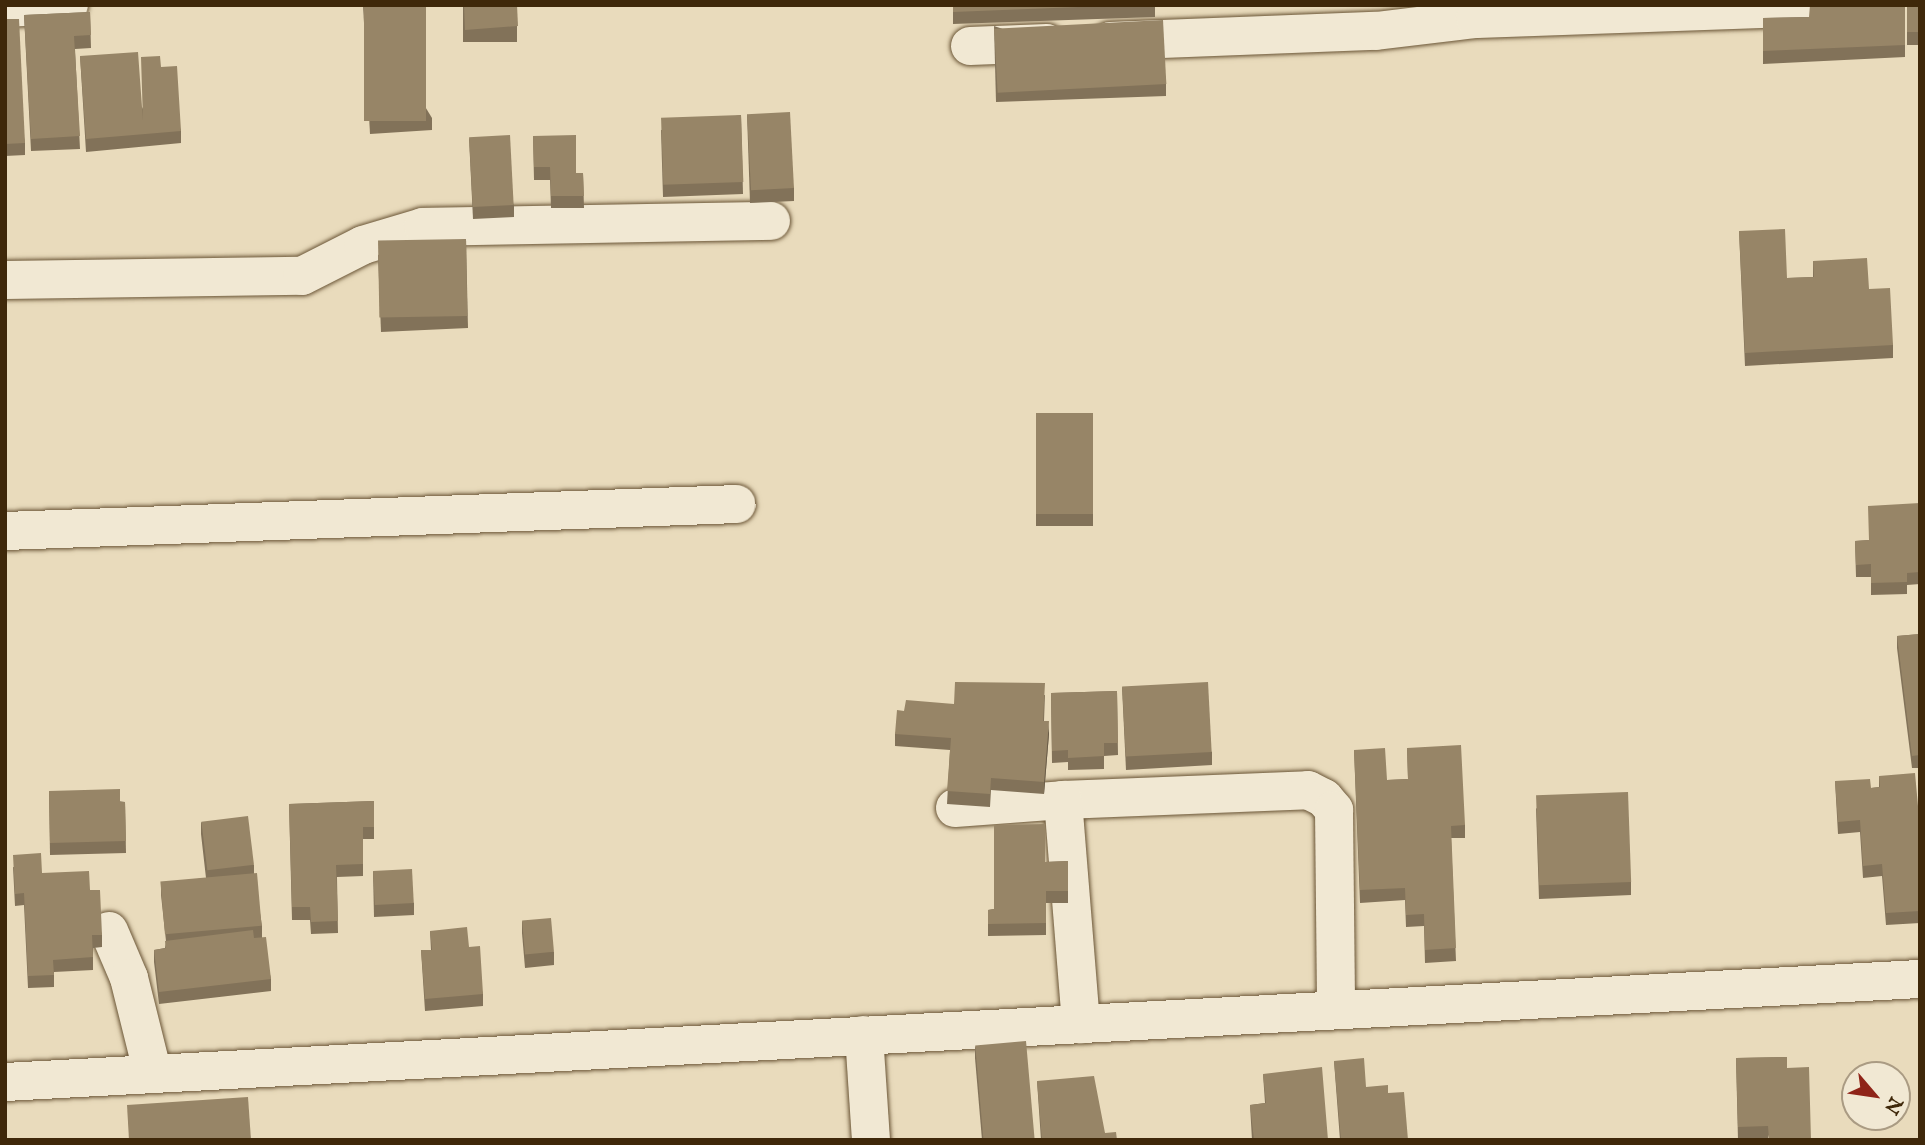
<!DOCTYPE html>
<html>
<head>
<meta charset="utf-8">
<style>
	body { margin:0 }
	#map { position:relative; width:1925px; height:1145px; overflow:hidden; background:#e9dbbc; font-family:"IM FELL English",serif }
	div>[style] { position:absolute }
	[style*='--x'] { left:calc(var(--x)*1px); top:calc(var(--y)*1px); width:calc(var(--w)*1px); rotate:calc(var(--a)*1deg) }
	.roads { filter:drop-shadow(0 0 2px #6a5536) drop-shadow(0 0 2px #6a5536) }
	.minor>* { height:38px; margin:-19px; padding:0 19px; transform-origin:19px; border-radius:19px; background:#f1e8d3 }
	.wall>* { inset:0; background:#827259; transform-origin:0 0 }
	.shaded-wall>* { inset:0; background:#6a5d48 }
	.building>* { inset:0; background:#978567; transform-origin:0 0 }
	span { translate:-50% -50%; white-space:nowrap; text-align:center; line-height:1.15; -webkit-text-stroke:7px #f1e8d3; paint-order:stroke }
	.frame { position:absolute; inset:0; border:7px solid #3f280a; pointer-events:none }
	.north { position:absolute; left:1841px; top:1061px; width:70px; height:70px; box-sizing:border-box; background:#f1e8d3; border:2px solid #aa9b83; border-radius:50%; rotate:119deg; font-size:19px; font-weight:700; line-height:28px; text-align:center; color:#3f280a }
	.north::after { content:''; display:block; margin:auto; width:24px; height:32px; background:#8f2418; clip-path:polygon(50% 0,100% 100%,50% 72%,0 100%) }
</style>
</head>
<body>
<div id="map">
	<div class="roads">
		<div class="minor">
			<i style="--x:5;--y:8;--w:64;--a:-2.7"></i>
			<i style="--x:1110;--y:41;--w:266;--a:-2.2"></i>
			<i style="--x:1376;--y:31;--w:100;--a:-6.9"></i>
			<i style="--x:1475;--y:19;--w:395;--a:-2"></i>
			<i style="--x:970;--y:46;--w:77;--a:-2.2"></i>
			<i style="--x:5;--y:280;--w:297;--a:-0.8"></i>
			<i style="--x:302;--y:276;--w:68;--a:-26.9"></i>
			<i style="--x:363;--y:245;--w:63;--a:-16.7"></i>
			<i style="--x:423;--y:227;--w:348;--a:-1"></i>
			<i style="--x:5;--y:531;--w:732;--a:-2.11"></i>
			<i style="--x:1063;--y:800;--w:245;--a:-2.3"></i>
			<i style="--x:1308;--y:790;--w:18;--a:27"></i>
			<i style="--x:1324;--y:798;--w:16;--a:50"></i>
			<i style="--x:1334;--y:810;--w:200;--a:89.4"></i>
			<i style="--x:955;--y:808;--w:108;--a:-4.2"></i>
			<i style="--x:1063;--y:800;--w:225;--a:85.4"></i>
			<i style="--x:109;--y:931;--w:51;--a:66.9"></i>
			<i style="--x:129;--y:978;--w:99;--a:76"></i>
			<i style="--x:864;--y:1035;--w:105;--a:86.2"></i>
			<i style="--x:5;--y:1082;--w:1918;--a:-3.08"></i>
		</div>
	</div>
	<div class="wall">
		<i style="clip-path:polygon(363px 5px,432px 118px,432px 130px,370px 134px)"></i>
		<i style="left:463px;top:5px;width:54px;height:37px"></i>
		<i style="clip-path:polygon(953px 5px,1155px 5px,1155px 17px,953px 24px)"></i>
		<i style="clip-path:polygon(1905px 5px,1905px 57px,1763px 64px,1763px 18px,1809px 17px)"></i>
		<i style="left:1907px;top:5px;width:13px;height:40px"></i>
		<i style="clip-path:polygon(90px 12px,91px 48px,75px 49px,80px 149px,31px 151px,24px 15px)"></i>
		<i style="clip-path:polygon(5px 19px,25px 143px,25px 155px,5px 156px)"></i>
		<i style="clip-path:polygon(994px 26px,1166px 84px,1166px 96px,996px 102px)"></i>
		<i style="clip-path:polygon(80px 56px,142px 109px,161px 67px,181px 131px,181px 143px,86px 152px)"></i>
		<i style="clip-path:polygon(747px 114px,794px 188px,794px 201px,750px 203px)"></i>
		<i style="clip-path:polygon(741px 115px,743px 194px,663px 197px,661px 130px)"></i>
		<i style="clip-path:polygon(533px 136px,576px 173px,583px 173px,584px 208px,551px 208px,550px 180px,534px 180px)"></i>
		<i style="clip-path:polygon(469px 138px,514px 205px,514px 217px,473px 219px)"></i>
		<i style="clip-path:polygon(1739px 231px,1787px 278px,1813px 277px,1813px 261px,1869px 289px,1893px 345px,1893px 358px,1745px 366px)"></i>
		<i style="clip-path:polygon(466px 239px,468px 328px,381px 332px,378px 255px)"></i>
		<i style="left:1093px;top:413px;width:113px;height:57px;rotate:90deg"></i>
		<i style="clip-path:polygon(1920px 503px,1920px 584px,1907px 585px,1907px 594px,1871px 595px,1871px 577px,1856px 577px,1855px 541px,1869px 540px)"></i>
		<i style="clip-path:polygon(1920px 634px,1920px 768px,1912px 768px,1897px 648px,1897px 636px)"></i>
		<i style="clip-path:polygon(1122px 687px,1212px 752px,1212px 765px,1126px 770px)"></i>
		<i style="clip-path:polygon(1117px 691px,1118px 755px,1104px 756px,1104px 769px,1068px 770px,1068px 762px,1052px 763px,1051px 693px)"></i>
		<i style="clip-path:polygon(1045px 695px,1044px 721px,1049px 734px,1044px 794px,991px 790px,990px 807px,947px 804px,950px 750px,895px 746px,895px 734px,904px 711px)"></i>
		<i style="clip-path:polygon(1407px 748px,1465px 825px,1465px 838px,1451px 838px,1456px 961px,1425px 963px,1424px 926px,1406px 927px,1405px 900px,1360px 903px,1354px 750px,1387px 780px,1408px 779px)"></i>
		<i style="clip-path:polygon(1879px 776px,1920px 828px,1920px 923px,1886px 925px,1882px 876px,1863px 878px,1860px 832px,1838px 834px,1835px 781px,1871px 788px,1879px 787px)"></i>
		<i style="clip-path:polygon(49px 791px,125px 802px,126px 853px,50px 855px)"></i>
		<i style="clip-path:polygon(374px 801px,374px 839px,363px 839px,363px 876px,337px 877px,338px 933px,311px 934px,310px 920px,292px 920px,289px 804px)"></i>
		<i style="clip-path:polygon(1536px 808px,1631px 882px,1631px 895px,1539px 899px)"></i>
		<i style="clip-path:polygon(201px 822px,254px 865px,254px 873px,262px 926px,262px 937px,271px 979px,271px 991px,159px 1004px,154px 962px,154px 950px,165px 948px,166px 941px,161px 895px,161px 883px,206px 878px,201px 834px)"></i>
		<i style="clip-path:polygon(1068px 861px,1068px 903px,1046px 903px,1046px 935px,988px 936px,988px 910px,994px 909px,1045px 862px)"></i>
		<i style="clip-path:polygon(13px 867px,42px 873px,90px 890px,102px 935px,102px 947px,93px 948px,93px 970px,54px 972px,54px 987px,28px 988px,24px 905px,15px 906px)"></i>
		<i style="clip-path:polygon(373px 871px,414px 903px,414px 915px,374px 917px)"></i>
		<i style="clip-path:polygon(522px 921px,554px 952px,554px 965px,525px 968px,522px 933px)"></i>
		<i style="clip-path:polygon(430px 931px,469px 947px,483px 994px,483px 1006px,425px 1011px,421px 950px,431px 950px)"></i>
		<i style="clip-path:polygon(975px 1046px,1035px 1140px,982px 1140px,975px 1058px)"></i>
		<i style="clip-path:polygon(1787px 1057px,1768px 1139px,1738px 1140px,1736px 1058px)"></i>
		<i style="clip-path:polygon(1334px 1061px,1366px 1087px,1388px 1093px,1408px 1140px,1340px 1140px)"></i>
		<i style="clip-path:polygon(1263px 1074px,1328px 1140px,1252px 1140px,1250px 1105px,1265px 1103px)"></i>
		<i style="clip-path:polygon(1037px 1081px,1105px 1133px,1117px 1140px,1041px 1140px)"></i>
	</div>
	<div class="shaded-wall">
		<i style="clip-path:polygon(1049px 721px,1049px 734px,1044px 794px,1044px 782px)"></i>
	</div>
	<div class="building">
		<i style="left:364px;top:5px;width:62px;height:116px"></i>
		<i style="clip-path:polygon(464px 5px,517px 5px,518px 26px,465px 30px)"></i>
		<i style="clip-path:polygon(953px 5px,1129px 5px,953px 12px)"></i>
		<i style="clip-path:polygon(1810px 5px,1905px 5px,1905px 45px,1763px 51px,1763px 18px,1809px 17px)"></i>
		<i style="left:1907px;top:5px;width:13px;height:27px"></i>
		<i style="clip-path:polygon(90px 12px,91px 35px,74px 36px,80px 136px,31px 139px,24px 15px)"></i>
		<i style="clip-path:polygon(5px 19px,19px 19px,25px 143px,5px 144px)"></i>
		<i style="left:1163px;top:20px;width:64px;height:169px;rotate:87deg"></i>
		<i style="clip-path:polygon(138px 52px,143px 121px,141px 57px,160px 56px,161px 67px,177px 66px,181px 131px,86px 139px,80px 56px)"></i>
		<i style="left:790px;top:112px;width:76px;height:43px;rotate:87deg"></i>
		<i style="left:741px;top:115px;width:67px;height:80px;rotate:88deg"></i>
		<i style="left:510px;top:135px;width:70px;height:41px;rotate:87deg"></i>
		<i style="clip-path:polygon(576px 135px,576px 173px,583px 173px,584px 196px,551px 196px,550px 167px,534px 167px,533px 136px)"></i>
		<i style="clip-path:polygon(1785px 229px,1787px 278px,1814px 277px,1813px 261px,1867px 258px,1869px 289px,1890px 288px,1893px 345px,1745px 353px,1739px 231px)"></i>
		<i style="left:466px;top:239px;width:77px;height:88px;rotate:89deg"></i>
		<i style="left:1093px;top:413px;width:101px;height:57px;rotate:90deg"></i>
		<i style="clip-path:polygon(1920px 503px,1920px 572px,1907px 573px,1907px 582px,1871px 583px,1871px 564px,1856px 565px,1855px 541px,1869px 540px,1868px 506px)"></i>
		<i style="clip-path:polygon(1920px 634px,1920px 755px,1912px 756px,1897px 636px)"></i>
		<i style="clip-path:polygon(955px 682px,1045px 683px,1043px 721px,1049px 721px,1044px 782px,991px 778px,990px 794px,947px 791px,951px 738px,895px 734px,897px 710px,904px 711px,906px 700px,954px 704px)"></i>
		<i style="left:1208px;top:682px;width:70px;height:86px;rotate:87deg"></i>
		<i style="clip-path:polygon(1117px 691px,1118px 743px,1104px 743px,1104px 756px,1068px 758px,1068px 750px,1052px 751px,1051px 693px)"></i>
		<i style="clip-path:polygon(1461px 745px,1465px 825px,1451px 826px,1456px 948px,1425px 950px,1424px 914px,1406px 915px,1405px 888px,1360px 890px,1354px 750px,1385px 748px,1387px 780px,1408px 779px,1407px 748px)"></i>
		<i style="clip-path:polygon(1915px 773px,1920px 828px,1920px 911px,1886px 913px,1882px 864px,1863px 866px,1860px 820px,1838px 822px,1835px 781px,1870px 779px,1871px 788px,1880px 787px,1879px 776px)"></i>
		<i style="clip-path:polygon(120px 789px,120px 802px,125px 802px,126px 841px,50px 843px,49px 791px)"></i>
		<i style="left:1628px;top:792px;width:90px;height:92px;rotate:88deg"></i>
		<i style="clip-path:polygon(374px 801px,374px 827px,363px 827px,363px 864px,336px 865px,338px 921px,311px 922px,310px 907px,292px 907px,289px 804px)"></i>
		<i style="left:248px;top:816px;width:49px;height:47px;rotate:83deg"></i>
		<i style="clip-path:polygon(1045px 824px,1045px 862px,1068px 861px,1068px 891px,1046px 891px,1046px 923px,988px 924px,988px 910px,994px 909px,994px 825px)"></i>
		<i style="clip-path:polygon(41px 853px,42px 873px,89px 871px,90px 890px,100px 890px,102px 935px,92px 935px,93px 957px,53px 960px,54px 975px,28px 976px,24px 893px,15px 894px,13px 855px)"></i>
		<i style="left:412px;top:869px;width:34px;height:39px;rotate:87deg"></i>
		<i style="left:257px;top:873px;width:53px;height:97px;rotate:85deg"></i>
		<i style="left:551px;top:918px;width:34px;height:29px;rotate:85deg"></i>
		<i style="clip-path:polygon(467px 927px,469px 947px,480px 946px,483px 994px,425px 999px,421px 950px,432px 950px,430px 931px)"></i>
		<i style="clip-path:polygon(253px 930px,254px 938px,266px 937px,271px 979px,159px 992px,154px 950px,166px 948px,165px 941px)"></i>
		<i style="left:1026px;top:1041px;width:99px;height:51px;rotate:85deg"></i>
		<i style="clip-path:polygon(1787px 1057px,1787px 1068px,1809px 1067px,1811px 1140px,1769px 1140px,1768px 1126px,1738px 1127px,1736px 1058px)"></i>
		<i style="clip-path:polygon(1364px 1058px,1366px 1087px,1388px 1085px,1388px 1093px,1404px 1092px,1408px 1140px,1341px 1140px,1334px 1061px)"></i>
		<i style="clip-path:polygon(1322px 1067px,1328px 1140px,1254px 1140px,1250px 1105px,1266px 1103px,1263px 1074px)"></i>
		<i style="clip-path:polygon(1094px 1076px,1105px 1133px,1116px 1132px,1117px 1140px,1042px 1140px,1037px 1081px)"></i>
		<i style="clip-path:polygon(248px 1097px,251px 1140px,129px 1140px,127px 1105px)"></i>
	</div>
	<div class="frame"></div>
	<div class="north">N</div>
</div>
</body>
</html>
